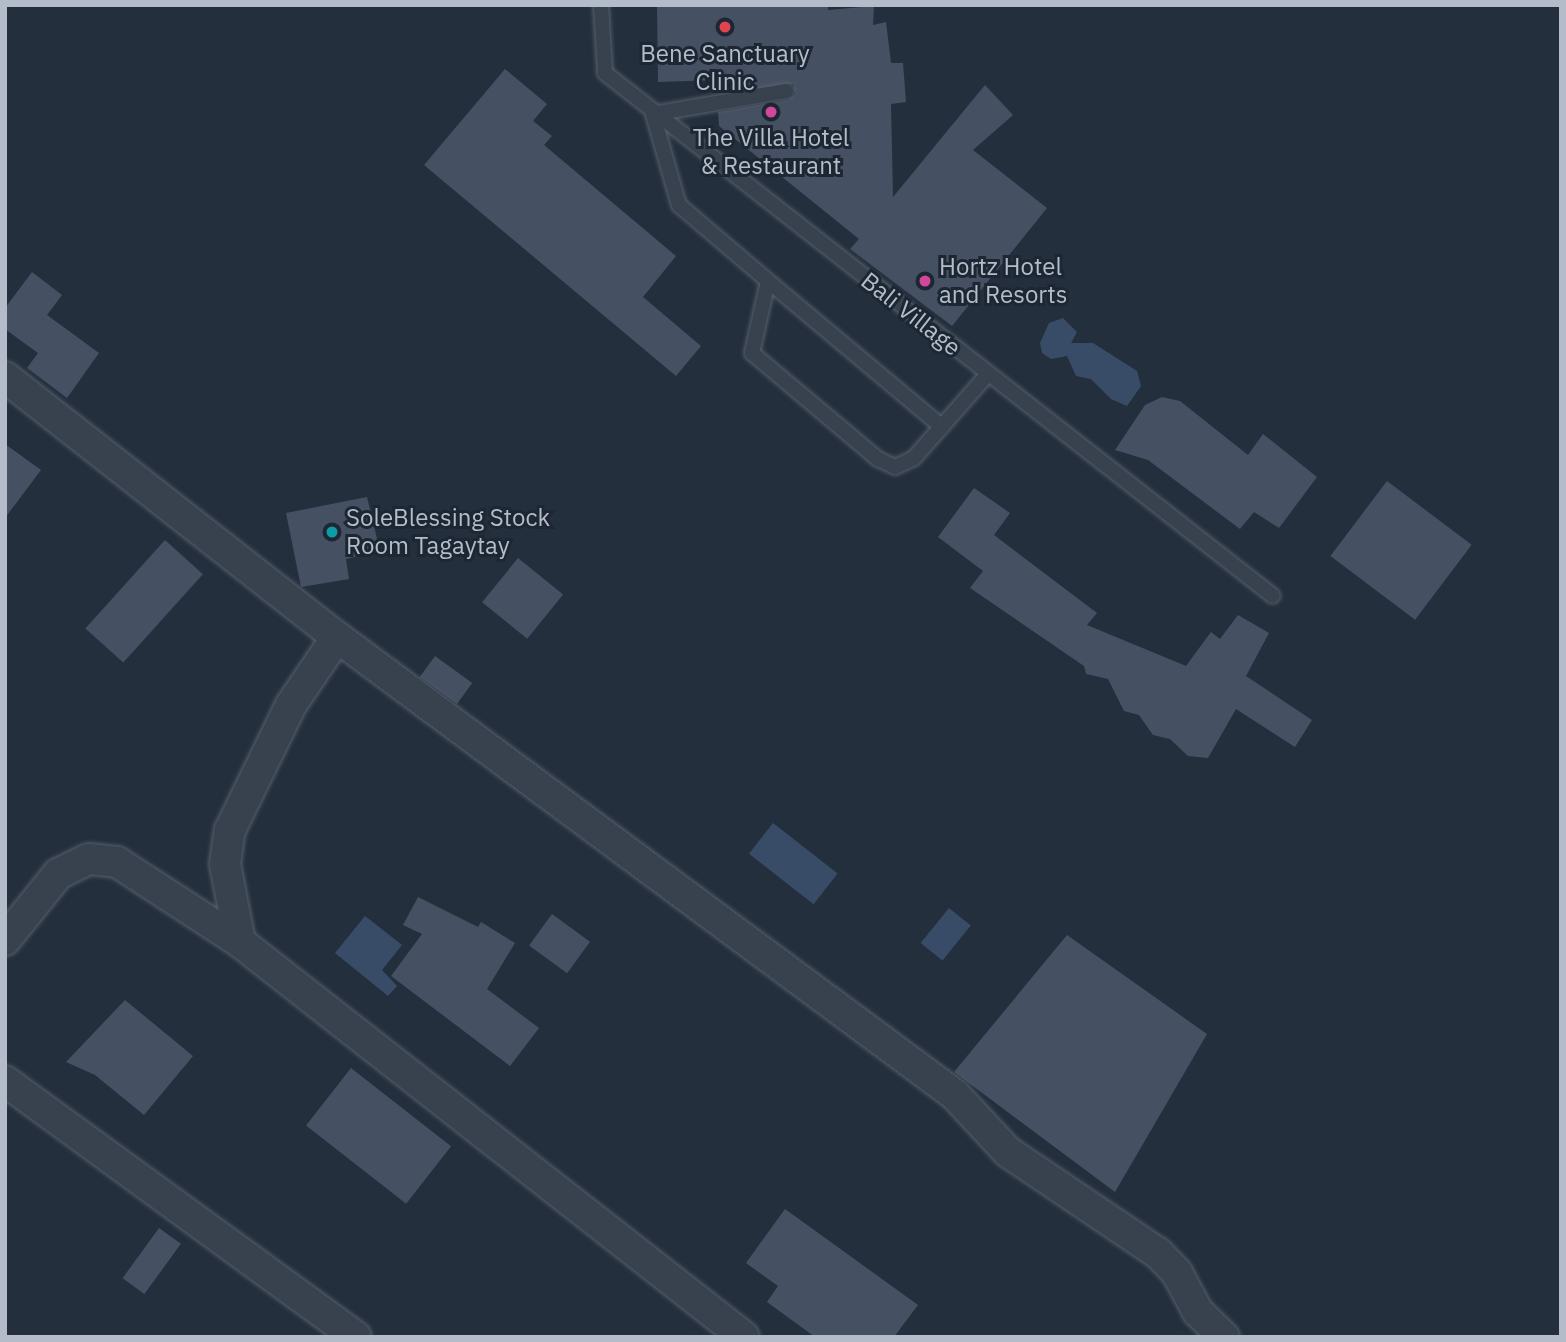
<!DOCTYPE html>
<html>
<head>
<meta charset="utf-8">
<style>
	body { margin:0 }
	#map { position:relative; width:1566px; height:1342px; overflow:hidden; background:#242f3e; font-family:"IBM Plex Sans",sans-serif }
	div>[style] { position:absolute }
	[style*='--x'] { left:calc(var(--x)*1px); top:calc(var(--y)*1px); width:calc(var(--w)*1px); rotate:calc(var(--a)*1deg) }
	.water>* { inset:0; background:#394c67; transform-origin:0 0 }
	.building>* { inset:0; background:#455162; transform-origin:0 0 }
	.roads { filter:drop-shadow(0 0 2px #565f6c) drop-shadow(0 0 2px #565f6c) }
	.service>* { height:14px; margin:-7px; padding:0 7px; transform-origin:7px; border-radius:7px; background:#38414e }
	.minor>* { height:30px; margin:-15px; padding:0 15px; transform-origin:15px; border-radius:15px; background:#38414e }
	.dots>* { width:19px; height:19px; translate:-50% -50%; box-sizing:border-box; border:4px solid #1d2633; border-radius:50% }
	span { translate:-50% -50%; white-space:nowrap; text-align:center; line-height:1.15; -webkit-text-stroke:6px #1d2633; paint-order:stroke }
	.poi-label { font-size:24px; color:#b4bcc9 }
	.left { translate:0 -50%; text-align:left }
	.street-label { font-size:24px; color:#b4bcc9 }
	.frame { position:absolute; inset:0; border:7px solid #b4bcc9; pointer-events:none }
</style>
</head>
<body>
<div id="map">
	<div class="water">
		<i style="clip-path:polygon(1063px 318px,1077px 332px,1071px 343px,1093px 343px,1137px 371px,1141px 386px,1127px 406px,1111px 399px,1091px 379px,1076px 376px,1067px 356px,1051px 359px,1042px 353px,1040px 343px,1049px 323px)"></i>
		<i style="left:773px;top:823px;width:82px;height:39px;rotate:38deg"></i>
		<i style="left:949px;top:908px;width:28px;height:45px;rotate:39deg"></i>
		<i style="clip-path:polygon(365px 916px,402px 945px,382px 970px,397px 986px,388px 996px,335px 953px)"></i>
	</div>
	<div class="building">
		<i style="clip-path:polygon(657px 5px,828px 5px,828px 10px,874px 6px,873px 25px,886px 22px,891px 63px,903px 63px,906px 102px,891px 104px,893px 197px,985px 85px,1013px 115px,973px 150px,1047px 208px,952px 326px,850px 249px,859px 239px,719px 126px,718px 112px,788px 100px,795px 94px,793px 84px,718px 93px,717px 80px,658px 82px)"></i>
		<i style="clip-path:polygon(505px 69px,547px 104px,533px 121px,552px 136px,544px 145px,676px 256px,643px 297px,701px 346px,676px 376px,424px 165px)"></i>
		<i style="clip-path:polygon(32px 272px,62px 295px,47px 315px,99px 353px,67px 398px,27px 368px,38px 353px,5px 329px,5px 308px)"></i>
		<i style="clip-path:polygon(1162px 397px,1180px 401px,1248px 455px,1263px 434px,1317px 477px,1279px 528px,1254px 512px,1240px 529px,1148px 460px,1115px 450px,1145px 405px)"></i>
		<i style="clip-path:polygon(5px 444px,41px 470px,5px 518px)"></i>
		<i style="left:1387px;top:481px;width:106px;height:94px;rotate:37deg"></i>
		<i style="clip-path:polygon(974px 488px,1010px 513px,994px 535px,1097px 613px,1087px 625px,1186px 666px,1211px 632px,1220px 639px,1238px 615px,1269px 633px,1246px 676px,1312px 720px,1295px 747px,1236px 709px,1208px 758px,1188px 756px,1170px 739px,1153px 735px,1139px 715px,1124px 711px,1108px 679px,1086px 674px,1084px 666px,970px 588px,983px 571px,938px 537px)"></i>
		<i style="clip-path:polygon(367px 497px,380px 551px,346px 559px,349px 579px,301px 587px,286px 513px)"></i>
		<i style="left:165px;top:540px;width:51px;height:119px;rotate:42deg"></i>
		<i style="left:518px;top:558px;width:58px;height:57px;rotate:39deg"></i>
		<i style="left:435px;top:656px;width:46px;height:26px;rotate:36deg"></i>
		<i style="clip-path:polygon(418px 897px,478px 927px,481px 922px,515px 943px,487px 989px,539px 1028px,510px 1066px,391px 976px,422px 934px,403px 925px)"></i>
		<i style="left:552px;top:914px;width:47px;height:39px;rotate:36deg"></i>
		<i style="clip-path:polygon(1067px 935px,1207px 1034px,1115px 1192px,954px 1072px)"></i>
		<i style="clip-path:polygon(125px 1000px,193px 1056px,144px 1115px,95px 1075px,66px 1062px)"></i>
		<i style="left:351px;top:1068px;width:127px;height:73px;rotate:38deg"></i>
		<i style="clip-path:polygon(785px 1209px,918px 1305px,894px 1337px,815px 1337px,767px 1302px,778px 1286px,746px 1263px)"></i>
		<i style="left:159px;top:1228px;width:27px;height:62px;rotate:36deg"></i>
	</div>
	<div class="roads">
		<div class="service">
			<i style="--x:601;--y:5;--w:68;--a:86.6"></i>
			<i style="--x:605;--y:73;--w:848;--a:38.06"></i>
			<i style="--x:786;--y:91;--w:135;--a:170.2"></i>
			<i style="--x:653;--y:114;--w:95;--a:74.1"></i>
			<i style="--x:679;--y:205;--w:117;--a:40.5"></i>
			<i style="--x:768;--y:281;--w:74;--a:102.5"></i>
			<i style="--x:752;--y:353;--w:165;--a:40.1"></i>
			<i style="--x:878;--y:459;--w:19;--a:25"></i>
			<i style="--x:895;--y:467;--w:21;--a:-25"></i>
			<i style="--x:914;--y:458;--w:112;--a:-48.6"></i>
			<i style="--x:768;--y:281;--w:227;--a:40"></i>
		</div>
		<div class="minor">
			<i style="--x:5;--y:377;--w:422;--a:38.1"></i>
			<i style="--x:337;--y:637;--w:769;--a:36.54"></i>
			<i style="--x:955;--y:1095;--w:78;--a:47.1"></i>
			<i style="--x:1008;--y:1152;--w:181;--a:34"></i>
			<i style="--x:1158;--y:1253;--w:28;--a:46"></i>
			<i style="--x:1177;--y:1273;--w:44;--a:61.7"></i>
			<i style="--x:1198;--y:1312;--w:36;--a:44"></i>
			<i style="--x:5;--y:940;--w:85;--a:-51.2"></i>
			<i style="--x:58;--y:874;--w:34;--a:-26"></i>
			<i style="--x:89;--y:859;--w:28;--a:6"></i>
			<i style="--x:117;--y:862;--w:147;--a:33"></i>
			<i style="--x:240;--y:942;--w:640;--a:38.09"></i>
			<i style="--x:240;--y:942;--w:79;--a:-100.9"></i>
			<i style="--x:225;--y:864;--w:34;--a:-82"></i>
			<i style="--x:230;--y:830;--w:139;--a:-64"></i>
			<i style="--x:291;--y:705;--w:82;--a:-55.9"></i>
			<i style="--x:5;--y:1081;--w:434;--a:36.1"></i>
		</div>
	</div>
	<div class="dots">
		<i style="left:725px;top:27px;background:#e0444e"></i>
		<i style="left:771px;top:112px;background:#d1479c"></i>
		<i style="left:925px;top:281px;background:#d1479c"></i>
		<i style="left:332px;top:532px;background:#0f9aa8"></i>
	</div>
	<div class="poi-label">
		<span style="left:725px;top:68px">Bene Sanctuary<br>Clinic</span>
		<span style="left:771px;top:152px">The Villa Hotel<br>&amp; Restaurant</span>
		<span class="left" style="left:939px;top:281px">Hortz Hotel<br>and Resorts</span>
		<span class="left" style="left:346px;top:532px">SoleBlessing Stock<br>Room Tagaytay</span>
	</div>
	<div class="street-label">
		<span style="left:911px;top:314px;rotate:38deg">Bali Village</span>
	</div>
	<div class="frame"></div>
</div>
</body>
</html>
